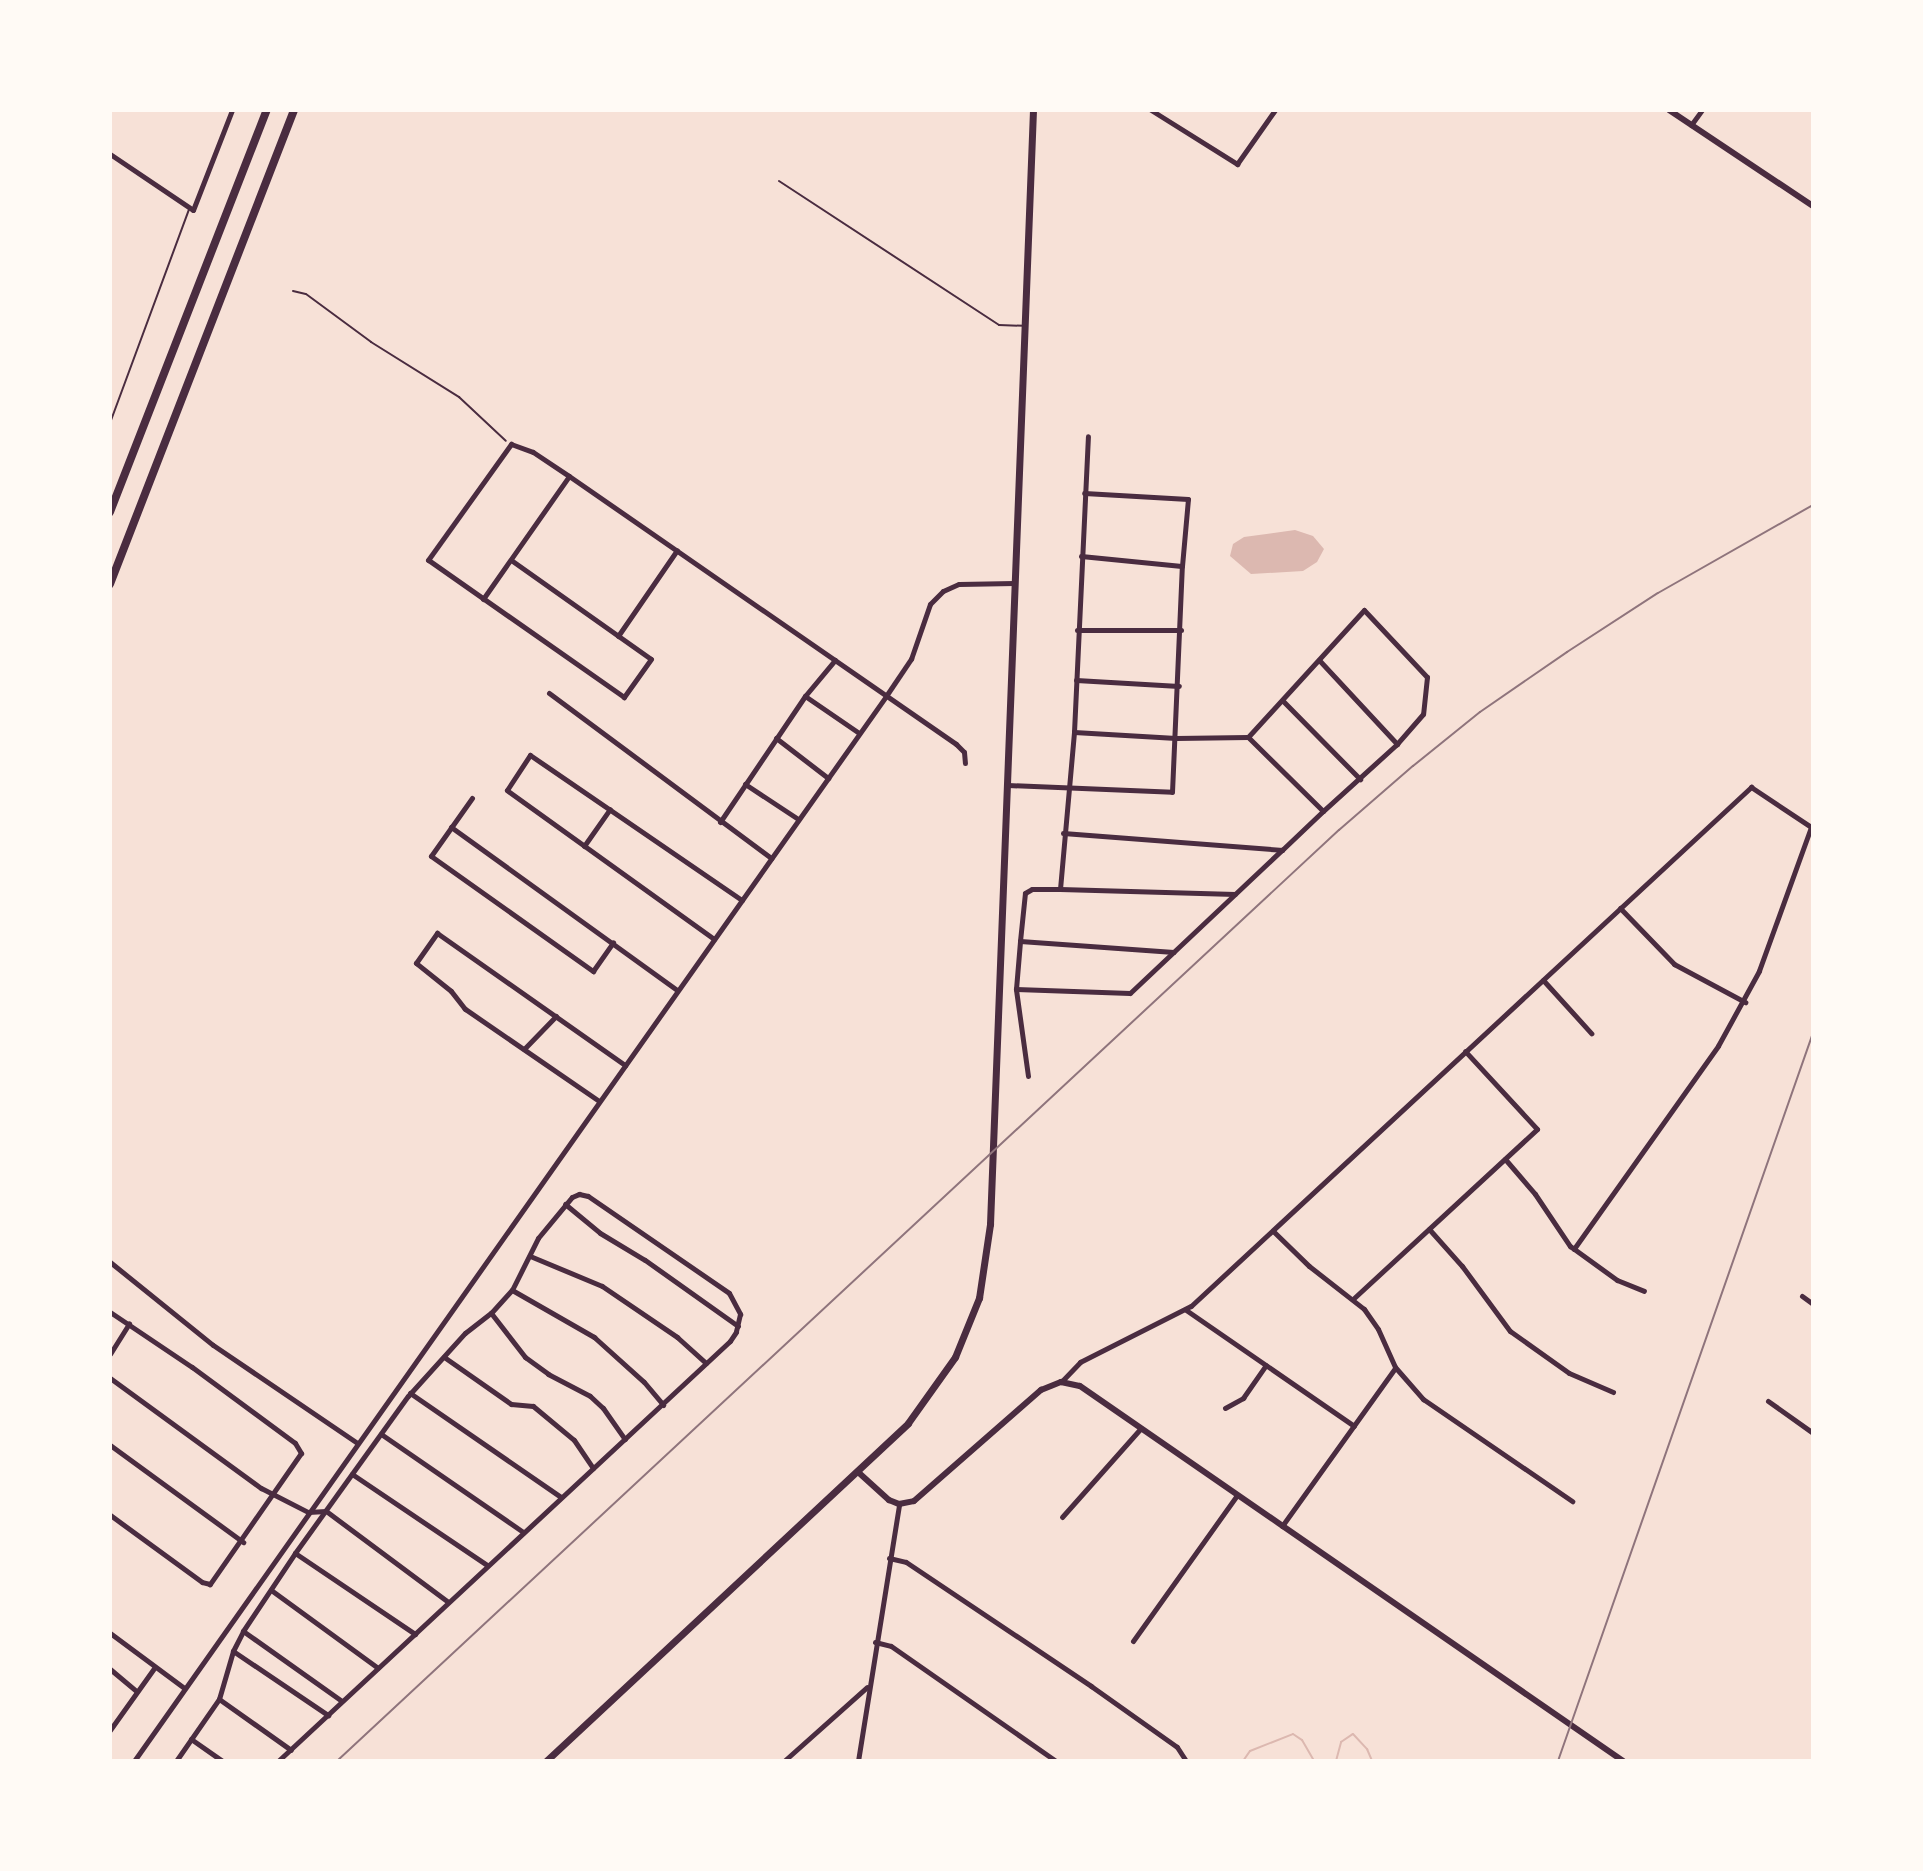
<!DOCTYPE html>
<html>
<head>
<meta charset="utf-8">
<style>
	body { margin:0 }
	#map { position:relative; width:1923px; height:1871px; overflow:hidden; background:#f7e1d7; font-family:Roboto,sans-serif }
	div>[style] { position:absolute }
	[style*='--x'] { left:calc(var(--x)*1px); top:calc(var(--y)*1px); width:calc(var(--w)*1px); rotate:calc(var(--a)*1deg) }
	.water>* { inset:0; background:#dcb8b0 }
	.stream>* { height:2px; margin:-1px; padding:0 1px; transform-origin:1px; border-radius:1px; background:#dcb8b0 }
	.path>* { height:2px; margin:-1px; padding:0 1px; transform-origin:1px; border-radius:1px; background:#4a2c40 }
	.service>* { height:2px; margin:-1px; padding:0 1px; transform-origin:1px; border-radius:1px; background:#4a2c40 }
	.minor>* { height:5px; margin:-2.5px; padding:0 2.5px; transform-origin:2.5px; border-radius:2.5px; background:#4a2c40 }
	.tertiary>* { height:6px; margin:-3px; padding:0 3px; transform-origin:3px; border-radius:3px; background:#4a2c40 }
	.primary>* { height:7px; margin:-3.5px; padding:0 3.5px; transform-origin:3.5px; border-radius:3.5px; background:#4a2c40 }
	.motorway>* { height:8px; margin:-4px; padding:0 4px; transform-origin:4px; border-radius:4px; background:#4a2c40 }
	.rail>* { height:2px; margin:-1px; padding:0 1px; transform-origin:1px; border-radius:1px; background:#8f747c }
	span { translate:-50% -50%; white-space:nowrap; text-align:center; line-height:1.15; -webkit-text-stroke:7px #fffaf5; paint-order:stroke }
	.frame { position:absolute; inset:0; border:112px solid #fffaf5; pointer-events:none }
</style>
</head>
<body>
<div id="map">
	<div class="water">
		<i style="clip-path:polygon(1295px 530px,1313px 536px,1324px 549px,1317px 562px,1303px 571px,1251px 574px,1230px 556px,1233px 544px,1244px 537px)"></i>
	</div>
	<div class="stream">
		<i style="--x:1243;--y:1761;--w:12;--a:-55"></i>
		<i style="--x:1250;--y:1751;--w:46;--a:-21.6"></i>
		<i style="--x:1293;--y:1734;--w:11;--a:34"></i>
		<i style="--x:1302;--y:1740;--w:24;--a:60"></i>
		<i style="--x:1336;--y:1761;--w:20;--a:-75"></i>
		<i style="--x:1341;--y:1742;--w:14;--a:-34"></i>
		<i style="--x:1353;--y:1734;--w:21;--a:47"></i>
		<i style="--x:1367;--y:1749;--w:13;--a:67"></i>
	</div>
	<div class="path">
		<i style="--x:293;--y:291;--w:13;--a:13"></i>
		<i style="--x:306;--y:294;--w:81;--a:36.4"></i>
		<i style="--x:371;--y:342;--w:104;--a:32"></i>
		<i style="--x:459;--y:397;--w:64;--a:43.1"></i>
	</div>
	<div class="service">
		<i style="--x:779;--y:181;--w:263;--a:33.2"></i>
		<i style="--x:999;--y:325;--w:25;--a:2"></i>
		<i style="--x:110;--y:423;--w:228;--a:-69.7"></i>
	</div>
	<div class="minor">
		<i style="--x:1151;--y:110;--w:102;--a:32.1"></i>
		<i style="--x:1237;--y:164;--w:66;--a:-54.9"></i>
		<i style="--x:1691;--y:125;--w:19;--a:-54"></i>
		<i style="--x:110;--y:154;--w:100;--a:34"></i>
		<i style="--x:193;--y:210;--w:107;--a:-68.7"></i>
		<i style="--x:1081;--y:556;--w:101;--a:5.7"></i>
		<i style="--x:511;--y:560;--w:171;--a:35.3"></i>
		<i style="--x:651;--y:659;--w:47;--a:125.4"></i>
		<i style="--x:624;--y:697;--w:239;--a:-145"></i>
		<i style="--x:428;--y:560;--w:143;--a:-54.4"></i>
		<i style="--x:511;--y:444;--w:23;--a:20"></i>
		<i style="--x:533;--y:452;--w:43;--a:33.7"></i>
		<i style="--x:569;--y:476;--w:471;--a:34.7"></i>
		<i style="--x:956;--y:744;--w:11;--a:45"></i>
		<i style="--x:964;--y:752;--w:11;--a:85"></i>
		<i style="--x:483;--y:599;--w:150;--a:-55"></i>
		<i style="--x:1364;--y:610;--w:92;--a:46.8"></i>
		<i style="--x:1427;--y:677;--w:37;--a:96"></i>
		<i style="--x:1423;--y:714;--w:40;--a:131"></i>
		<i style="--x:1397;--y:744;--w:100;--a:137.8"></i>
		<i style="--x:1323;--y:811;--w:105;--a:-135.4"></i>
		<i style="--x:1248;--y:737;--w:172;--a:-47.6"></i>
		<i style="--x:1077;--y:630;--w:104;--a:0"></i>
		<i style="--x:618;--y:636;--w:104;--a:-55.5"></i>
		<i style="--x:1319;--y:660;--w:115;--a:47.1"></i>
		<i style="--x:1076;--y:680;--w:103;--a:3.3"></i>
		<i style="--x:549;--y:693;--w:277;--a:36.6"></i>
		<i style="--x:805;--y:696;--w:65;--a:34.4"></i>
		<i style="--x:1283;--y:701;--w:110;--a:45.4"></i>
		<i style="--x:1074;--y:732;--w:102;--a:3.4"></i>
		<i style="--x:1176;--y:738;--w:72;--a:-0.8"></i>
		<i style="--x:776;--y:738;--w:66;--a:37.6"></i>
		<i style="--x:745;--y:784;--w:64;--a:33.4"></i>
		<i style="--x:1008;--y:785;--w:164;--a:2.4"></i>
		<i style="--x:1172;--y:792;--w:226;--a:-87.5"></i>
		<i style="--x:1182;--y:566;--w:67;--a:-84.9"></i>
		<i style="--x:1188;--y:499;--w:104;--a:-176.7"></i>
		<i style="--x:472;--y:798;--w:71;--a:125.3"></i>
		<i style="--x:431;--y:856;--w:199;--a:35.4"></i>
		<i style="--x:593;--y:971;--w:35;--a:-55"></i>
		<i style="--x:720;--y:822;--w:152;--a:-56"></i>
		<i style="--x:805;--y:696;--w:47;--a:-50.2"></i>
		<i style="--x:451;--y:827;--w:279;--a:35.8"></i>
		<i style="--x:1063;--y:833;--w:220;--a:4.4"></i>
		<i style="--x:1282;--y:850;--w:57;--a:-43.6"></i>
		<i style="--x:584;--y:846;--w:45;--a:-54.9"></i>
		<i style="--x:1060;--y:889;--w:175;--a:1.6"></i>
		<i style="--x:1620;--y:908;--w:78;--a:46"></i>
		<i style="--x:1674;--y:964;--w:81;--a:28.2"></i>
		<i style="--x:714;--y:939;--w:255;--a:-144.3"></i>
		<i style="--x:507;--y:790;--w:42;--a:-56.7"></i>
		<i style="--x:530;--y:755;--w:257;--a:34.4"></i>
		<i style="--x:1020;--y:941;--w:154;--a:4.1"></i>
		<i style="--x:1543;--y:980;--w:72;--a:47.8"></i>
		<i style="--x:1016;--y:989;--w:114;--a:2"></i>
		<i style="--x:1130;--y:993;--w:209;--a:-43.3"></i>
		<i style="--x:524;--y:1049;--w:46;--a:-45.9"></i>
		<i style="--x:1028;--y:1076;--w:88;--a:-97.9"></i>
		<i style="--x:1016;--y:989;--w:48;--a:-85.2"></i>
		<i style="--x:1020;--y:941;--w:48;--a:-84.1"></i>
		<i style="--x:1025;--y:893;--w:8;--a:-30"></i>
		<i style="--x:1032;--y:889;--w:28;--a:0"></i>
		<i style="--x:1060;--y:889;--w:158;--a:-84.9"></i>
		<i style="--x:1074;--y:732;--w:296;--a:-87.3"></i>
		<i style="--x:599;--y:1101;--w:163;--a:-145.5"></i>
		<i style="--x:465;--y:1009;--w:23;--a:-128"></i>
		<i style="--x:451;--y:991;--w:45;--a:-141.3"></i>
		<i style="--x:416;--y:963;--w:37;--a:-55"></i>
		<i style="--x:437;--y:933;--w:230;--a:35.1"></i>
		<i style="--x:1505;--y:1159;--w:46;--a:49.4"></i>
		<i style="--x:1535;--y:1194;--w:63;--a:56.1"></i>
		<i style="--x:1570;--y:1246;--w:58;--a:35.9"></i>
		<i style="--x:1617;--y:1280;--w:29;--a:22"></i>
		<i style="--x:565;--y:1204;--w:45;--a:39.6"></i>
		<i style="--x:600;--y:1233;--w:52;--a:31"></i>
		<i style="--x:645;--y:1260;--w:114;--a:35.4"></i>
		<i style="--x:1429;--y:1229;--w:50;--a:48.3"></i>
		<i style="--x:1462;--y:1266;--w:81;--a:53.6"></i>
		<i style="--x:1510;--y:1331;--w:72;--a:35.4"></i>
		<i style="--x:1569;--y:1373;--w:48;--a:23.4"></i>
		<i style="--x:1273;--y:1231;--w:50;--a:44.2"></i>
		<i style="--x:1309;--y:1266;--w:70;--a:38"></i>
		<i style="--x:1364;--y:1309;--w:24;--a:55"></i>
		<i style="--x:1378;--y:1329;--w:42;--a:65.9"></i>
		<i style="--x:1395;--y:1367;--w:43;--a:48.8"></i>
		<i style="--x:1423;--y:1399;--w:181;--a:34.4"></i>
		<i style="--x:530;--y:1256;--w:78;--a:22.6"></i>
		<i style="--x:602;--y:1286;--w:91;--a:34.2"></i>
		<i style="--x:677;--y:1337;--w:39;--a:42"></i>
		<i style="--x:110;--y:1262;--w:132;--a:38.9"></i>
		<i style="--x:213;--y:1345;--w:174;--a:34.2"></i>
		<i style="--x:512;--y:1290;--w:95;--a:29.8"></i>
		<i style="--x:594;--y:1337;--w:67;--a:42"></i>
		<i style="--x:644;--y:1382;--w:30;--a:50"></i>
		<i style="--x:1802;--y:1296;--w:14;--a:36"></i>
		<i style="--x:1354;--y:1298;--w:249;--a:-42.7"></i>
		<i style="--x:1537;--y:1129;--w:106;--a:-132.7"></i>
		<i style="--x:1186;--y:1310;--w:204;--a:34.6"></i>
		<i style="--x:110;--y:1312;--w:99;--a:33.9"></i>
		<i style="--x:192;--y:1367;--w:128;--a:36.4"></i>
		<i style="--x:295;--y:1443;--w:12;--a:59"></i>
		<i style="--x:301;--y:1453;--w:160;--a:124.8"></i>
		<i style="--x:210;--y:1584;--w:8;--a:-166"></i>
		<i style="--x:202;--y:1582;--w:114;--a:-143.9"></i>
		<i style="--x:491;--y:1313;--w:56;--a:52.3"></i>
		<i style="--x:525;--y:1357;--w:29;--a:36"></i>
		<i style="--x:548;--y:1374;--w:47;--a:27.6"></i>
		<i style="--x:590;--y:1396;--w:18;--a:43"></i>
		<i style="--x:603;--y:1408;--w:38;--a:55"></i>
		<i style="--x:110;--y:1354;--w:36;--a:-58"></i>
		<i style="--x:444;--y:1357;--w:82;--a:35"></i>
		<i style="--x:511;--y:1404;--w:22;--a:5"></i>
		<i style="--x:533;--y:1406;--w:53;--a:39.7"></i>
		<i style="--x:574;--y:1440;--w:34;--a:56"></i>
		<i style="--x:110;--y:1378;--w:187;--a:36.1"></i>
		<i style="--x:261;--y:1488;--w:53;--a:27.1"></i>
		<i style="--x:308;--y:1512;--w:18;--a:-3"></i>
		<i style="--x:326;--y:1511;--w:152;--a:36.7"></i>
		<i style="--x:1061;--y:1382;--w:28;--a:-46"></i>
		<i style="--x:1080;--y:1362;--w:124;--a:-26.8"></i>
		<i style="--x:1191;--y:1306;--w:764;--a:-42.82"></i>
		<i style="--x:1751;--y:787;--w:72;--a:33.7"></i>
		<i style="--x:1811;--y:827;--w:153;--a:109.9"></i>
		<i style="--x:1759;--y:971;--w:85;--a:118.7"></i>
		<i style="--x:1718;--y:1046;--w:249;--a:125.4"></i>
		<i style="--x:410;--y:1393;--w:183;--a:34.6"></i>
		<i style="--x:1768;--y:1401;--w:55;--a:35.4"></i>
		<i style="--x:1225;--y:1408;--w:21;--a:-29"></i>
		<i style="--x:1243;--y:1398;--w:40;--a:-55.1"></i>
		<i style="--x:381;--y:1434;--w:173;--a:34.6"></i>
		<i style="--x:110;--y:1445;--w:165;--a:36.1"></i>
		<i style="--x:352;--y:1474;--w:163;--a:34"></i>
		<i style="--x:1062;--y:1517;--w:119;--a:-48.4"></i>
		<i style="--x:1282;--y:1526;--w:194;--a:-54.4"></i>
		<i style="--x:295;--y:1553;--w:145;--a:34"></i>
		<i style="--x:889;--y:1558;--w:17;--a:13"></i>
		<i style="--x:906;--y:1562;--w:223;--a:33.8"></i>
		<i style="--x:1091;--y:1686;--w:105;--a:35.3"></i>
		<i style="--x:1177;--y:1747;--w:17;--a:57"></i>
		<i style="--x:271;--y:1590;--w:132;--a:36.1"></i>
		<i style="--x:243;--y:1631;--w:121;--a:35.3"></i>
		<i style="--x:110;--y:1633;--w:92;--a:36.6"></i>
		<i style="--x:1133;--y:1641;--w:179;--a:-54.5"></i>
		<i style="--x:875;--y:1642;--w:16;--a:14"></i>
		<i style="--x:891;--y:1646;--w:201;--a:34.9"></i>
		<i style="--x:233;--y:1651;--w:115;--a:34"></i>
		<i style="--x:110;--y:1669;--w:34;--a:40"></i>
		<i style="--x:219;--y:1699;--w:88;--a:35.3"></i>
		<i style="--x:110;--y:1730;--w:77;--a:-54.5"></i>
		<i style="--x:191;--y:1739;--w:39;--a:35"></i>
		<i style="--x:134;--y:1761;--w:1304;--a:-54.77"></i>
		<i style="--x:886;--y:696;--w:45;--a:-56"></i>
		<i style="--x:911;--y:659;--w:58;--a:-70.9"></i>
		<i style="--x:930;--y:604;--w:18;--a:-45"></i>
		<i style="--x:943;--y:591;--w:17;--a:-24"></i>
		<i style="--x:959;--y:584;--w:55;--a:-1"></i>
		<i style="--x:176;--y:1761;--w:75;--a:-55.3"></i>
		<i style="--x:219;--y:1699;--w:50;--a:-73.7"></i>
		<i style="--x:233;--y:1651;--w:22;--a:-63"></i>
		<i style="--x:243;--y:1631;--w:94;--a:-56.3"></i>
		<i style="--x:295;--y:1553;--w:193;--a:-54.3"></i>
		<i style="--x:408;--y:1396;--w:85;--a:-47.9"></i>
		<i style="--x:465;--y:1333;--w:33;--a:-38"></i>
		<i style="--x:491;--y:1313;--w:31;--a:-48"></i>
		<i style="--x:512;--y:1290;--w:58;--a:-63.4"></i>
		<i style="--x:538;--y:1238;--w:53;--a:-50.3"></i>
		<i style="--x:572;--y:1197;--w:8;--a:-23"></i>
		<i style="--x:579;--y:1194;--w:9;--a:13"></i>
		<i style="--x:588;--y:1196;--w:171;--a:34.5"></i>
		<i style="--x:729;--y:1293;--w:24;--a:62"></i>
		<i style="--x:740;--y:1314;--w:18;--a:103"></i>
		<i style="--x:736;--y:1332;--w:11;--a:124"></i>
		<i style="--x:730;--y:1341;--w:617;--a:137.1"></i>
		<i style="--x:784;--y:1761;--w:111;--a:-41.7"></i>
		<i style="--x:858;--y:1761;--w:260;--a:-80.9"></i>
	</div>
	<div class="tertiary">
		<i style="--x:1669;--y:110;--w:173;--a:33.7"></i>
		<i style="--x:858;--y:1472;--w:42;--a:42.1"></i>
		<i style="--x:889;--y:1500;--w:11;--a:22"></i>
		<i style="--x:899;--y:1504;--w:15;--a:-11"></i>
		<i style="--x:914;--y:1501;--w:169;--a:-41.2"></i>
		<i style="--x:1041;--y:1390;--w:22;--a:-22"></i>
		<i style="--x:1061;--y:1382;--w:19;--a:12"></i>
		<i style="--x:1080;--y:1386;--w:660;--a:34.63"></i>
	</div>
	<div class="primary">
		<i style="--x:546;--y:1761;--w:495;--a:-43"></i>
		<i style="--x:908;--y:1423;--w:81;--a:-54.5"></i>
		<i style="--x:955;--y:1357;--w:64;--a:-67.9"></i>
		<i style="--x:979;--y:1298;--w:75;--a:-81.5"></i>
		<i style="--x:990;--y:1224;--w:1115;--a:-87.79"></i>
	</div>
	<div class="motorway">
		<i style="--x:110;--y:512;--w:432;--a:-68.7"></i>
		<i style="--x:110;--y:584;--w:508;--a:-68.78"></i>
	</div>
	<div class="rail">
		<i style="--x:337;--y:1761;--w:1368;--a:-42.9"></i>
		<i style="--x:1339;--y:830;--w:98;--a:-40.9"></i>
		<i style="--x:1413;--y:766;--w:86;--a:-38.9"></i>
		<i style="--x:1480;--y:712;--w:106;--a:-34.6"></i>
		<i style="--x:1567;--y:652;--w:108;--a:-33"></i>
		<i style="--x:1658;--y:593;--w:178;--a:-29.6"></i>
		<i style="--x:1558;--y:1761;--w:771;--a:-70.7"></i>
	</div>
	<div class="frame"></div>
</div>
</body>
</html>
